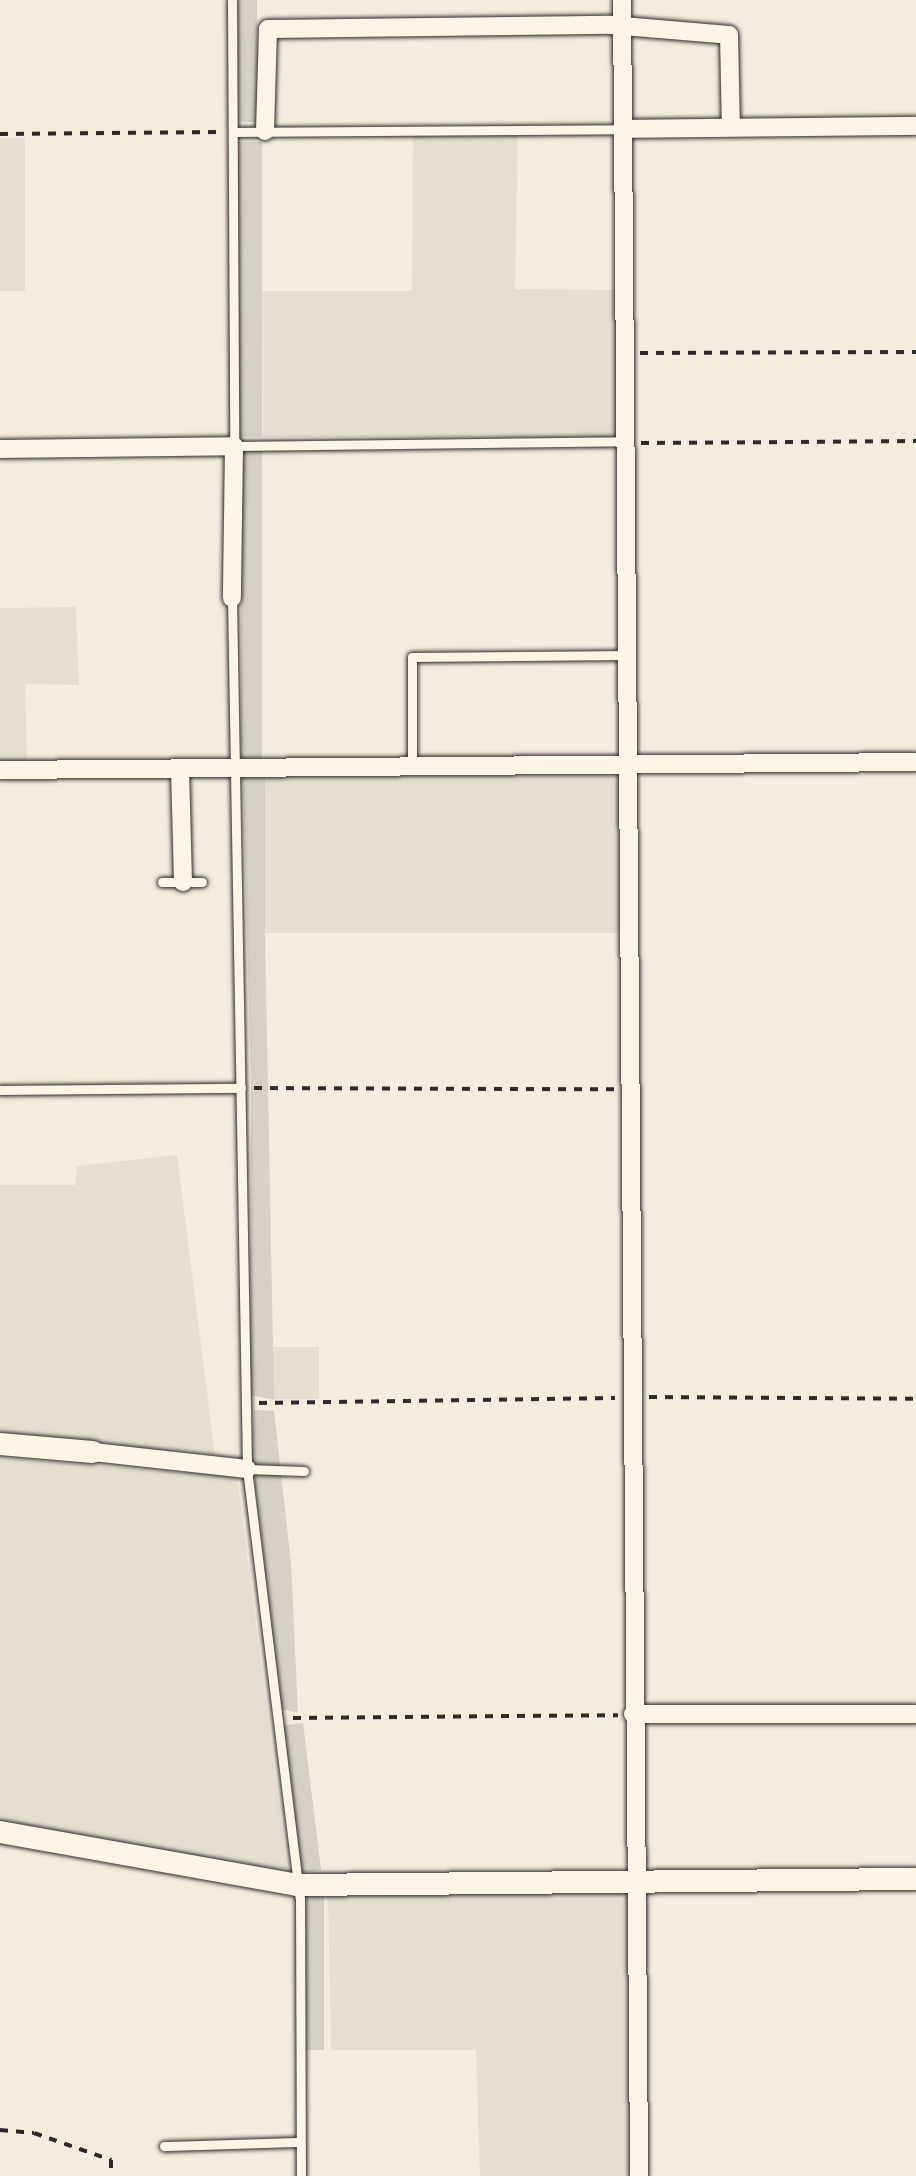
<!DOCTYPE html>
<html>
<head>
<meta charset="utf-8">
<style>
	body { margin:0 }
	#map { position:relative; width:916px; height:2176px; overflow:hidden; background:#f4edde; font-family:"Balsamiq Sans",sans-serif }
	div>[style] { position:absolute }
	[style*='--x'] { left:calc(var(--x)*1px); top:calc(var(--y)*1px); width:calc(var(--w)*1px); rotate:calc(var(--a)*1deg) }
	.built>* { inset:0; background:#e5dfd0; transform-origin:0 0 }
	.green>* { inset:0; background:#d6d1c4; transform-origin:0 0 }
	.path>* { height:4px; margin-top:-2px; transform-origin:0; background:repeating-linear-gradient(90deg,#2b2b2b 0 8px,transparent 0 16px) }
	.roads { filter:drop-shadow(0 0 2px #2b2b2b) drop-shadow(0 0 2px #2b2b2b) }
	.lane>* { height:9px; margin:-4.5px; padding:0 4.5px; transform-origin:4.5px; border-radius:4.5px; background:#fcf5e5 }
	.street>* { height:18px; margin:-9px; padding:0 9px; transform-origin:9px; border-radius:9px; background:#fcf5e5 }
	.secondary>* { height:22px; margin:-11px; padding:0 11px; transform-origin:11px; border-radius:11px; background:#fcf5e5 }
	span { translate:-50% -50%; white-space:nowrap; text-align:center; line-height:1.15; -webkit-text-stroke:8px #fcf5e5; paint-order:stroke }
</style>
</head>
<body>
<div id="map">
	<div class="built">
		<i style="clip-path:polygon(413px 133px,518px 133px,515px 289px,616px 290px,619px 437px,263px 437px,262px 291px,412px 291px)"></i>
		<i style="left:0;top:138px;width:25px;height:153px"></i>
		<i style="clip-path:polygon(76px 607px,79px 685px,25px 684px,27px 762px,0 762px,0 608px)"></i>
		<i style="left:265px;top:776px;width:354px;height:157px"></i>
		<i style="clip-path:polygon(177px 1155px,215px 1455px,0 1434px,0 1185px,75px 1185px,77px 1166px)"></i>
		<i style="left:319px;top:1347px;width:52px;height:47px;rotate:90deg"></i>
		<i style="clip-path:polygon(0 1458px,237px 1477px,288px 1878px,0 1826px)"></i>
		<i style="clip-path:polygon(630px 1891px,632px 2176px,480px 2176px,476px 2050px,331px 2050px,328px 1896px)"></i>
	</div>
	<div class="green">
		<i style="left:238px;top:0;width:19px;height:122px"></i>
		<i style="left:262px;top:142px;width:295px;height:24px;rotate:90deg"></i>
		<i style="left:262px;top:446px;width:312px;height:21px;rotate:90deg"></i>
		<i style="clip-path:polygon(265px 776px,265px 933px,274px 1400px,250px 1395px,251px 1085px,243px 777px)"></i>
		<i style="clip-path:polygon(254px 1410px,274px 1411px,291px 1563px,298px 1713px,282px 1709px,252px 1459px)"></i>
		<i style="left:303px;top:1723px;width:148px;height:20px;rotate:83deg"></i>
		<i style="left:306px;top:1895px;width:18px;height:155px"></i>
	</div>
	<div class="path">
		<i style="--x:0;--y:134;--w:218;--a:-0.5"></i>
		<i style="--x:640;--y:353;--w:276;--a:-0.2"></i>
		<i style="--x:641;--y:443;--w:275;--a:-0.4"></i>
		<i style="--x:254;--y:1088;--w:361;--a:0.2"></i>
		<i style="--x:649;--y:1397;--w:267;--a:0.4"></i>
		<i style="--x:259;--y:1403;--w:356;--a:-0.8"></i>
		<i style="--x:293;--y:1718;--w:325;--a:-0.5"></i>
		<i style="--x:0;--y:2130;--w:34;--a:5"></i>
		<i style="--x:34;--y:2133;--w:82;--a:19.3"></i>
		<i style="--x:111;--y:2160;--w:16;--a:90"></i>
	</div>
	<div class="roads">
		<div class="lane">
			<i style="--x:232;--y:0;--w:446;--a:89.7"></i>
			<i style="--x:234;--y:446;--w:392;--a:-0.7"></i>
			<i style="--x:233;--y:132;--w:389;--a:-0.4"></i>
			<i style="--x:232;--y:598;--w:871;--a:89.01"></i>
			<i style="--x:247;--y:1469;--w:432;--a:83"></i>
			<i style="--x:300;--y:1898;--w:278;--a:89.8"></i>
			<i style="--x:412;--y:767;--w:110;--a:-90"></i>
			<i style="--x:412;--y:657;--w:215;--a:-0.5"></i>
			<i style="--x:162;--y:882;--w:40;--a:0"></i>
			<i style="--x:0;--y:1090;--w:241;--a:-0.5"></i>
			<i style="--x:247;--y:1469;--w:57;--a:2"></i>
			<i style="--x:164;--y:2146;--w:136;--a:-1.7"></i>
		</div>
		<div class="street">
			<i style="--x:622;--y:0;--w:2176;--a:89.55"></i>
			<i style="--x:622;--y:129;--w:294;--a:-0.6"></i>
			<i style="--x:265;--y:131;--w:102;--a:-88.3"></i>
			<i style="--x:268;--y:29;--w:343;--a:-0.7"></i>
			<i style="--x:611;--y:25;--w:118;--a:4.8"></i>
			<i style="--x:729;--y:35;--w:92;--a:88.8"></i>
			<i style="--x:0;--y:449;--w:234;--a:-0.7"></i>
			<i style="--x:234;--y:446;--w:152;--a:90.8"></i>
			<i style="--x:180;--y:768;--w:114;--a:88.5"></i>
			<i style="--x:0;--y:770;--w:916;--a:-0.5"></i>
			<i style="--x:93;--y:1452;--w:155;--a:6.3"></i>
			<i style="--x:633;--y:1714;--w:283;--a:0"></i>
		</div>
		<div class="secondary">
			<i style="--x:0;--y:1444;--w:93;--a:4.9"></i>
			<i style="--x:0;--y:1832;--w:302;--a:10.1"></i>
			<i style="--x:297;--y:1885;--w:619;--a:-0.56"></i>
		</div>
	</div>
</div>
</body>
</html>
